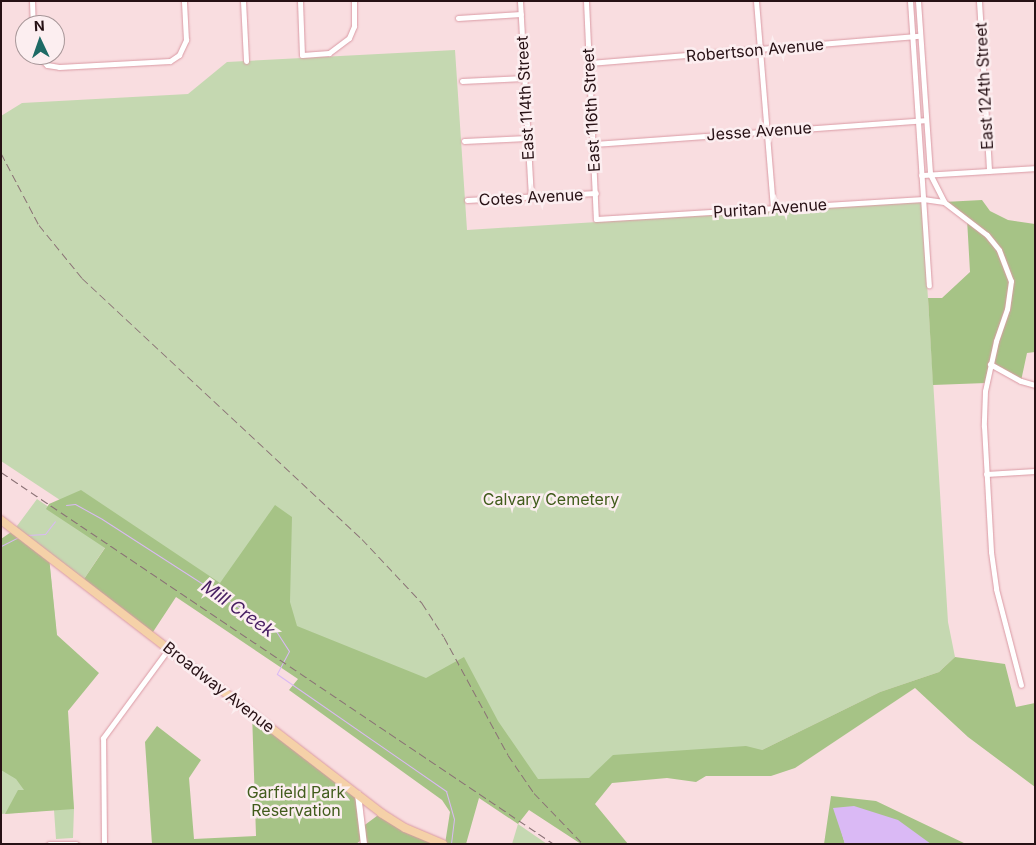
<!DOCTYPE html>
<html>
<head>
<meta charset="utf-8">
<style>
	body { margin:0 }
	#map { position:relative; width:1036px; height:845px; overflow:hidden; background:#f9dde0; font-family:Inter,sans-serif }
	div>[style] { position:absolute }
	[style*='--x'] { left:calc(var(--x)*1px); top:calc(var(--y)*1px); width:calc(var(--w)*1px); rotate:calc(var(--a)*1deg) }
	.green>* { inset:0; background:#c5d8b1 }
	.forest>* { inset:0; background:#a6c386 }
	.water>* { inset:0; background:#dab9f5 }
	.stream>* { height:1px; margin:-0.5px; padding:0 0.5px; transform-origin:0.5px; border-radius:0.5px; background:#dab9f5 }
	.roads { filter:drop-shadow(0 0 1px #da9aa4) drop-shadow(0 0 1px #da9aa4) }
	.minor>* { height:5px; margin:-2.5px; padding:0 2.5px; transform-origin:2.5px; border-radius:2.5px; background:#fff }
	.tertiary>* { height:6px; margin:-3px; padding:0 3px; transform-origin:3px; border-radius:3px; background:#fff }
	.primary>* { height:8px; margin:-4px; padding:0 4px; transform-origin:4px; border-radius:4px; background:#f5d1a8 }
	.rail>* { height:1px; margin-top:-0.5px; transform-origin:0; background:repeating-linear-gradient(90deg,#8a7175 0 8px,transparent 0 12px) }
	span { translate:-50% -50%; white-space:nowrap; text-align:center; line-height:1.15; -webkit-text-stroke:5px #fceef0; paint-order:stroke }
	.street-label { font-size:16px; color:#271115 }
	.park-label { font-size:16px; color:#415c1c }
	.water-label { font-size:18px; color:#471e62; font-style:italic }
	.frame { position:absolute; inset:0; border:2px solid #271115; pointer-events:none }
	.north { position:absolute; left:15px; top:15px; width:50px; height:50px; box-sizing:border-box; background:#fceef0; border:1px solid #a79698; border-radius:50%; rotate:357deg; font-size:14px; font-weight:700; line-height:20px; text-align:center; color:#271115 }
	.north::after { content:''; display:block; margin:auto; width:18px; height:22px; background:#1e6a65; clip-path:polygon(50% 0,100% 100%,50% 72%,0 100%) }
</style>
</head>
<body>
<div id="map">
	<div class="green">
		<i style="clip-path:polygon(455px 50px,467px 230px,922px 202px,948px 622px,955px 657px,939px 672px,880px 692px,762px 750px,620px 764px,529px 810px,1px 461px,1px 116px,22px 103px,188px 94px,227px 62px)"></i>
		<i style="clip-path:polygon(37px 499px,106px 546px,82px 582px,49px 558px,74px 809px,73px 838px,56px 839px,54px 810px,1px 814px,1px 539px,17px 533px,14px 530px)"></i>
		<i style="clip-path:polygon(518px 824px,547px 844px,512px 844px)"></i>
	</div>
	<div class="forest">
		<i style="clip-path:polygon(982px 200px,990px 211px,1008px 220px,1035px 224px,1035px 352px,1027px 353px,1021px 381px,990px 364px,986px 383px,933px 385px,928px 298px,942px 298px,970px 272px,967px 219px,944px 202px)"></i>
		<i style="clip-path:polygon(81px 490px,220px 583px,275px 505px,292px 517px,290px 602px,297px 626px,426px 678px,464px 657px,498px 721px,538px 779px,589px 778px,613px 755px,746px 746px,762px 750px,880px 692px,939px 672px,955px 657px,1005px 664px,1016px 707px,1035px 703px,1035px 787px,968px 737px,915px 688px,795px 768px,771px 776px,706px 776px,696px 782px,667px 778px,612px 783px,595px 804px,628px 844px,581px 844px,529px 810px,518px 824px,479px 798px,466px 844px,445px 844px,450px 812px,442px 800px,289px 690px,298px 679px,176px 597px,151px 635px,82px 582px,105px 548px,46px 509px,49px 504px)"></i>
		<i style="clip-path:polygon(14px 530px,49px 557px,57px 635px,99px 673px,68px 711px,74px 809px,5px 814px,18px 790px,24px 790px,16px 779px,1px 770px,1px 539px)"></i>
		<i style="clip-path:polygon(252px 712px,358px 794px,362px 827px,381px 813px,443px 844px,368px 844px,364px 838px,356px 844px,152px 844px,145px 742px,157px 726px,201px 760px,189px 778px,194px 839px,256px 836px)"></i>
		<i style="clip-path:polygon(831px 796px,876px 801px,966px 844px,931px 844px,841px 830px,845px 844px,824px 844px)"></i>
	</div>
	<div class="water">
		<i style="clip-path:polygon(854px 806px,898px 820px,931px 844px,845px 844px,833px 808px)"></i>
	</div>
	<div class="stream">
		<i style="--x:66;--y:505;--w:9;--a:-6"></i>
		<i style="--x:75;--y:504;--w:31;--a:29"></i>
		<i style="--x:102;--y:519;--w:207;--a:32.8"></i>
		<i style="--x:276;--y:631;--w:24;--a:57"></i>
		<i style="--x:289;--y:651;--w:26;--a:118"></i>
		<i style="--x:277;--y:674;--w:206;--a:34.7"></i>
		<i style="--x:446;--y:791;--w:29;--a:74"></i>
		<i style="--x:454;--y:819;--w:25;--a:97"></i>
		<i style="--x:28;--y:535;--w:17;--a:-3"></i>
		<i style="--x:45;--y:534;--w:16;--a:-52"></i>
		<i style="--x:1;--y:546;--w:20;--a:-27"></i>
	</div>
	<div class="roads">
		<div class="minor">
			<i style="--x:32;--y:1;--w:24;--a:88"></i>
			<i style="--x:243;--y:1;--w:60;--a:87.1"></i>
			<i style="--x:300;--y:1;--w:54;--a:87.9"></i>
			<i style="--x:302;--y:55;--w:27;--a:-4"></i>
			<i style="--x:329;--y:53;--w:25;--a:-37"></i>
			<i style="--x:349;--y:38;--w:13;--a:-67"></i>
			<i style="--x:354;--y:26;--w:25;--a:-90"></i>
			<i style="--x:520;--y:1;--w:194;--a:86.8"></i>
			<i style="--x:586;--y:1;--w:218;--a:87.4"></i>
			<i style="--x:596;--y:219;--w:328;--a:-3.5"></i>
			<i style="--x:923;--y:199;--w:21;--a:8"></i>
			<i style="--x:756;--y:1;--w:208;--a:85.3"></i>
			<i style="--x:910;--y:1;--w:285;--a:86.2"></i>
			<i style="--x:918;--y:1;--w:173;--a:86"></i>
			<i style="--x:930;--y:174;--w:31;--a:63"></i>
			<i style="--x:944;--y:202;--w:54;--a:37.5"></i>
			<i style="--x:987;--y:235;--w:19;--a:51"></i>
			<i style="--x:999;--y:250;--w:33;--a:69"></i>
			<i style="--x:1011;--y:281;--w:28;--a:98"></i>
			<i style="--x:1007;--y:309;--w:34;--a:109"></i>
			<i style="--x:996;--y:341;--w:51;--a:102.4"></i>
			<i style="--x:985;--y:391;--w:35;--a:92"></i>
			<i style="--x:984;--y:426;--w:126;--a:86.8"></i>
			<i style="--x:991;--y:552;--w:37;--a:82"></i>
			<i style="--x:996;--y:589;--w:99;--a:75.4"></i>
			<i style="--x:979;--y:1;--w:170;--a:86.6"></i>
			<i style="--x:458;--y:18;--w:63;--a:-3.6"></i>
			<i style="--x:37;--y:55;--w:14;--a:45"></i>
			<i style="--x:47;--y:65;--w:12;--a:9"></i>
			<i style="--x:59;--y:67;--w:111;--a:-3.1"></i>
			<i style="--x:170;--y:61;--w:11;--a:-34"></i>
			<i style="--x:179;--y:55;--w:17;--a:-65"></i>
			<i style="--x:186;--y:40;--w:39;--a:-93"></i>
			<i style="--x:589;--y:63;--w:332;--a:-4.7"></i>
			<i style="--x:462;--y:81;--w:62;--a:-2.8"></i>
			<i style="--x:464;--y:141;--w:63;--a:-2.7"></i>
			<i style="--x:593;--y:144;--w:333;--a:-4.1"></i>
			<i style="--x:921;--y:175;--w:114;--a:-3.5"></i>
			<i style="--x:467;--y:200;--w:129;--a:-3.1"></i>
			<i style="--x:990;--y:364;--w:35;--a:29"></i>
			<i style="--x:1021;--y:381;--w:15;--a:16"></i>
			<i style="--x:986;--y:474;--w:49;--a:-3.5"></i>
			<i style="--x:49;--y:844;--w:27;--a:0"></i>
			<i style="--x:104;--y:844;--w:106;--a:-90.5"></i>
			<i style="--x:103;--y:738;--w:112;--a:-53.7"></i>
		</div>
		<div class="tertiary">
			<i style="--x:358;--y:794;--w:50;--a:83.2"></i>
		</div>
		<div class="primary">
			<i style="--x:1;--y:520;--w:480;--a:37.6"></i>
			<i style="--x:381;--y:813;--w:28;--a:32"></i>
			<i style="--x:405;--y:828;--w:41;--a:22.8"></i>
		</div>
	</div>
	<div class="rail">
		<i style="--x:1;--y:153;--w:81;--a:62.2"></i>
		<i style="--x:39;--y:225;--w:68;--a:50.9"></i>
		<i style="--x:82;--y:278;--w:383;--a:43"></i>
		<i style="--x:362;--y:539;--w:88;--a:46.8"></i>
		<i style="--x:422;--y:603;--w:40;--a:57.1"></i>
		<i style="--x:444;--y:637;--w:134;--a:61.5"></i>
		<i style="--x:508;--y:755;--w:46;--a:55.6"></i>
		<i style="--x:534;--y:793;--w:71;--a:46.1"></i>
		<i style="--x:1;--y:472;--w:666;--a:33.93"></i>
	</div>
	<div class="street-label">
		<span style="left:755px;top:50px;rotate:-5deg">Robertson Avenue</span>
		<span style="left:984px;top:86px;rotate:-93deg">East 124th Street</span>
		<span style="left:525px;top:98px;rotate:-93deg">East 114th Street</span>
		<span style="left:591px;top:110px;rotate:-93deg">East 116th Street</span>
		<span style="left:759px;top:131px;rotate:-4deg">Jesse Avenue</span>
		<span style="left:531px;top:197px;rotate:-3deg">Cotes Avenue</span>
		<span style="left:770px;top:208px;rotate:-4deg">Puritan Avenue</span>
		<span style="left:219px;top:687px;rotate:38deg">Broadway Avenue</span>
	</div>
	<div class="park-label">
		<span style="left:551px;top:499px">Calvary Cemetery</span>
		<span style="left:296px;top:801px">Garfield Park<br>Reservation</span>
	</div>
	<div class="water-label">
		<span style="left:238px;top:609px;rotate:35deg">Mill Creek</span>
	</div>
	<div class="frame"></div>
	<div class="north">N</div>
</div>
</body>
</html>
